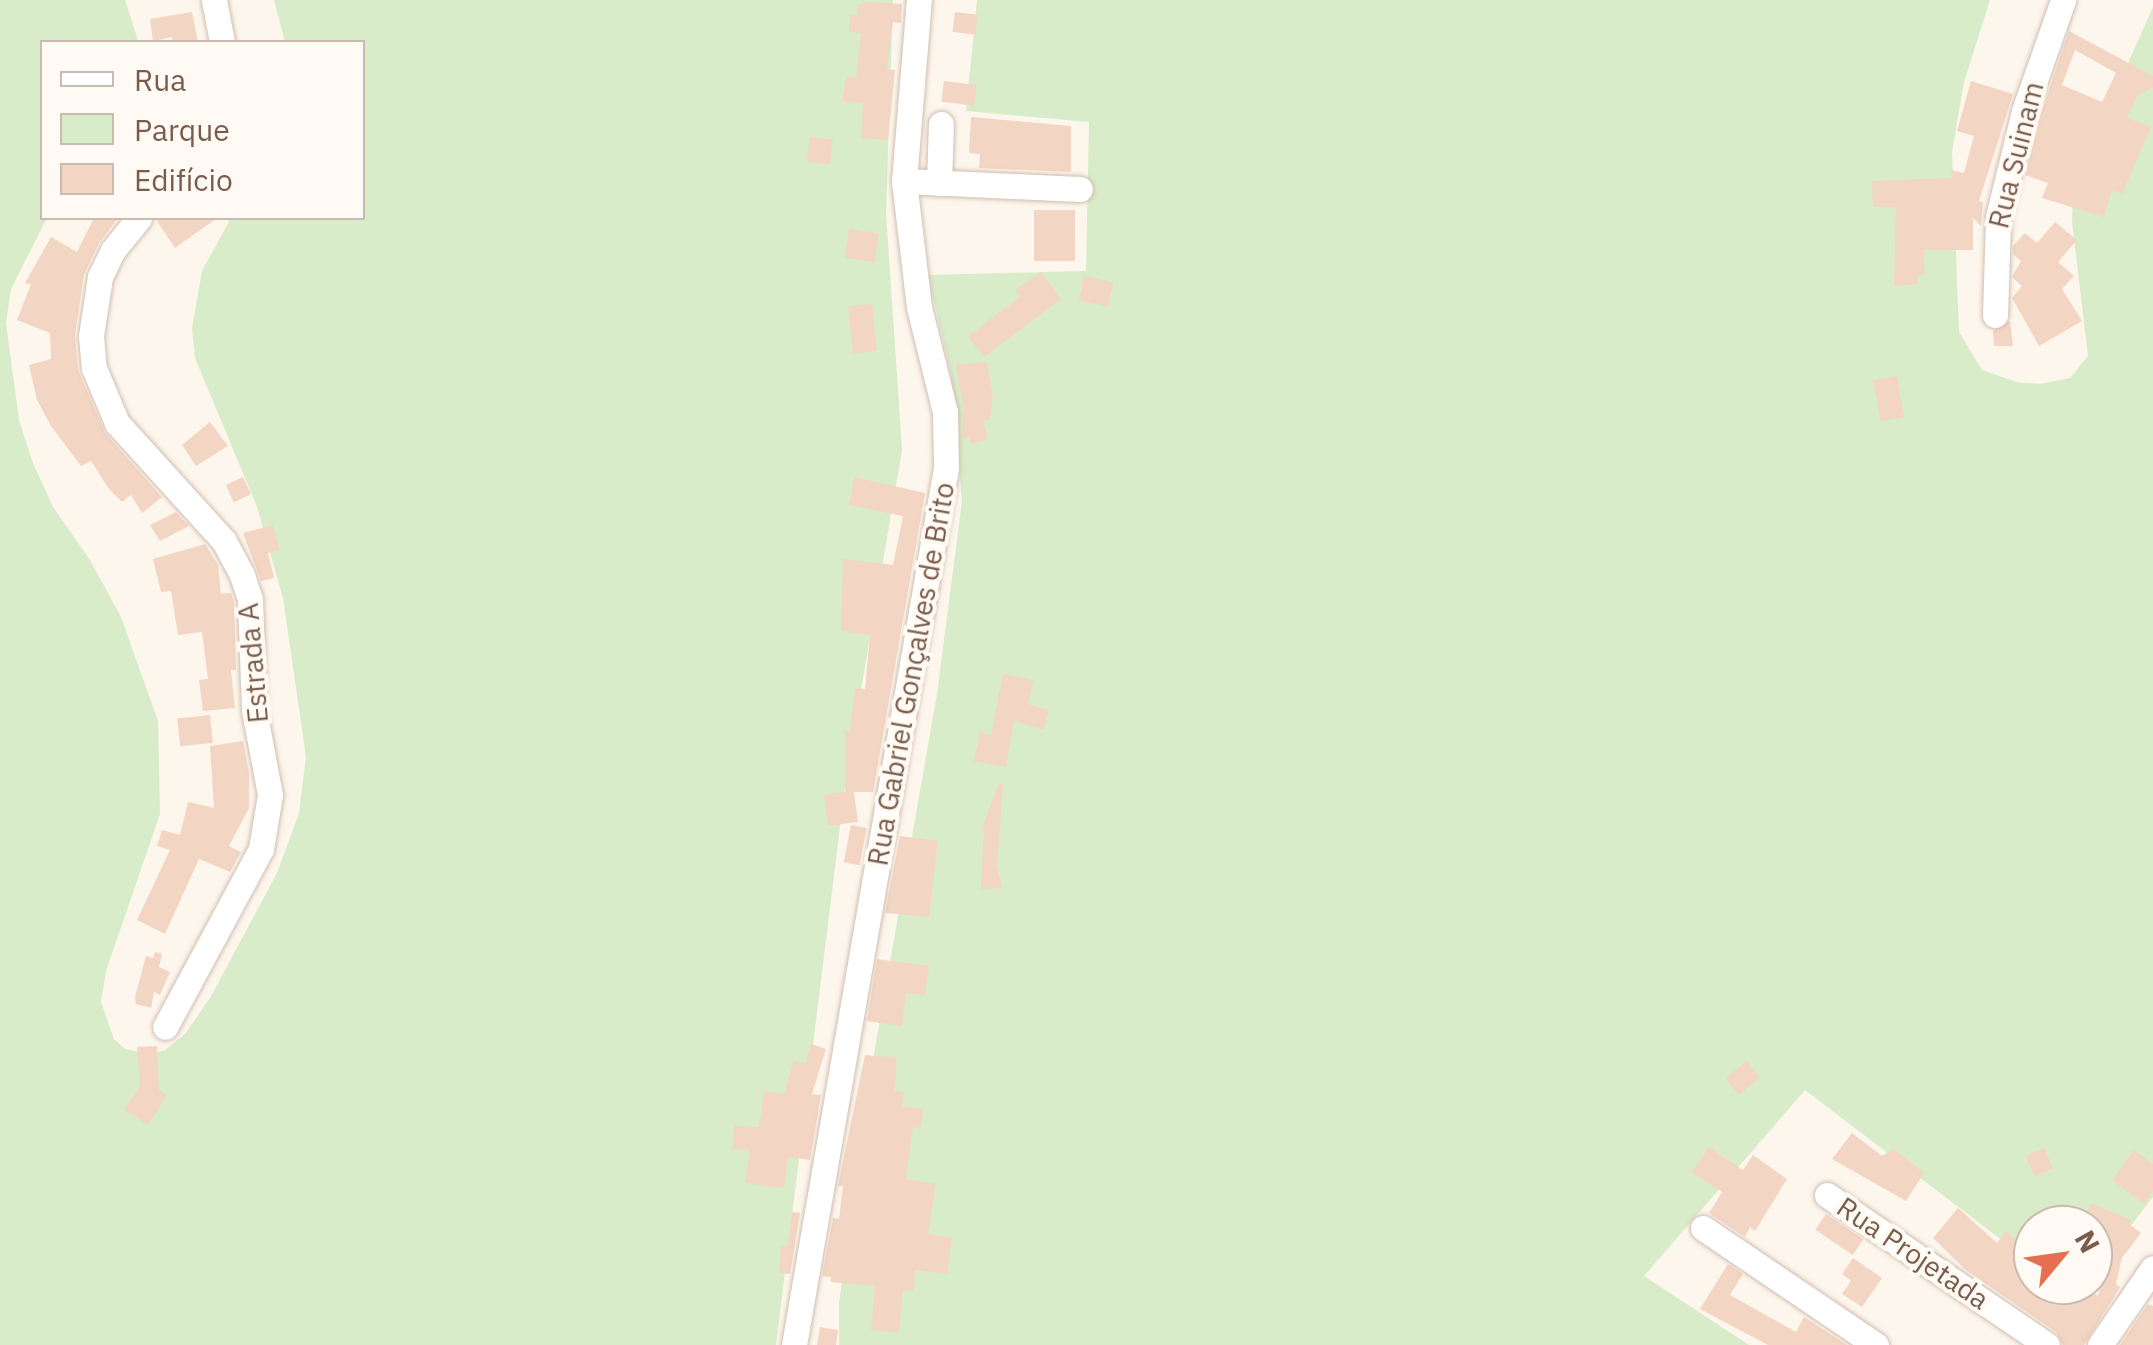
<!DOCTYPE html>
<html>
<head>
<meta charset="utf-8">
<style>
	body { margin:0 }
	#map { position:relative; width:2153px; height:1345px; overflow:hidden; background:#fdf6ec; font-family:"IBM Plex Sans",sans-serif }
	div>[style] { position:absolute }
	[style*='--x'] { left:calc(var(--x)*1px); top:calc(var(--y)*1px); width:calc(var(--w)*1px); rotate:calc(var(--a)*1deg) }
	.green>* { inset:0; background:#d8ecc9 }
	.building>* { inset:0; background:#f3d5c3; transform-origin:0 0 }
	.roads { filter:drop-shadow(0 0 2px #d1beb0) drop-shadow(0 0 2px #d1beb0) }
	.minor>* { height:25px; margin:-12.5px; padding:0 12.5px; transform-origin:12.5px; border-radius:12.5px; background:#fff }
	span { translate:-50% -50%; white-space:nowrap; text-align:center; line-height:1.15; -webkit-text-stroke:8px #fffaf3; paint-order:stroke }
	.street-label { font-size:28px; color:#7a5c4d }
	.legend { position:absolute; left:40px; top:40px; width:325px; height:180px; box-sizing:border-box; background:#fffaf3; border:2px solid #cabbb1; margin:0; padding:12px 18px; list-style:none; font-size:30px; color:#7a5c4d }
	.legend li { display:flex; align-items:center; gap:20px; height:50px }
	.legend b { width:50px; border:2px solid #cabbb1 }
	.north { position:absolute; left:2013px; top:1205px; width:100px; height:100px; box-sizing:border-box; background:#fffaf3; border:2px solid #cabbb1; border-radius:50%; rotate:61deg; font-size:28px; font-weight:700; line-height:40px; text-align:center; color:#7a5c4d }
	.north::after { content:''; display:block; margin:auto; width:35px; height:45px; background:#e76f51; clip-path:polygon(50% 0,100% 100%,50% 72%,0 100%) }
</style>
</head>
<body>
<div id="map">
	<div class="green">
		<i style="clip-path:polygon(0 0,125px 0,137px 37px,138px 42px,42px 42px,42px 218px,47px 218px,11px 289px,6px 323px,19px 420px,33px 463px,53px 507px,90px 560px,121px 617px,158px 721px,160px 814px,106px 971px,101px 1002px,114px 1039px,125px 1049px,149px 1054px,165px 1050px,185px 1034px,210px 998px,277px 873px,299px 813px,306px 757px,283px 598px,257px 507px,195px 358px,192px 328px,202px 271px,231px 218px,362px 218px,362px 42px,285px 42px,274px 0,893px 0,886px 213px,902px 450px,846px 778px,776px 1345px,0 1345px)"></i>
		<i style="clip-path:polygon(977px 0,1990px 0,1964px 82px,1952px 152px,1959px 332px,1982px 370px,2017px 382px,2040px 384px,2070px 378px,2088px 356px,2072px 222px,2073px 187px,2153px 7px,2153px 1197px,2093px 1275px,2093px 1225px,2033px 1225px,2033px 1264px,1805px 1090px,1644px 1276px,1749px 1345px,839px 1345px,839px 1303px,875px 1048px,937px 694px,962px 501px,951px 375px,928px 275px,1086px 271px,1089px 122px,966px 111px)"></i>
	</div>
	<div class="building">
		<i style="clip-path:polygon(865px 2px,902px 4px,901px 23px,893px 22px,887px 69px,895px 70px,888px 140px,861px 138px,863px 104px,842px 101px,846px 77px,856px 78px,861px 33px,849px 32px,850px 15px,857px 16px,858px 5px)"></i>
		<i style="clip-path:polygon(192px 12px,198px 42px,173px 42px,172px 37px,153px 41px,150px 19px)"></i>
		<i style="left:955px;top:12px;width:23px;height:20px;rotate:7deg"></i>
		<i style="clip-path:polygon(evenodd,2069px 31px,2153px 76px,2153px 87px,2137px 96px,2127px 118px,2151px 127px,2122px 194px,2112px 190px,2104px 217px,2042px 198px,2048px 183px,2025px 175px,2040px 116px,2069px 31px,2075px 50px,2116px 73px,2102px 102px,2062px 85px,2075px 50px)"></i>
		<i style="left:944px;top:81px;width:33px;height:21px;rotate:7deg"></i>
		<i style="clip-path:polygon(1971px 81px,2013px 94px,1979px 201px,1983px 202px,1981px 226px,1973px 218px,1973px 250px,1923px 250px,1925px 275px,1918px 275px,1918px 284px,1894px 286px,1896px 207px,1873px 207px,1872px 181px,1952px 178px,1951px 170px,1964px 173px,1974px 136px,1957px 131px)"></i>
		<i style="clip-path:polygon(971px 117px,1071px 126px,1071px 172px,979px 168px,980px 154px,969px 153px)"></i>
		<i style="left:810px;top:137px;width:23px;height:25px;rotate:7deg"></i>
		<i style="left:1034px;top:210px;width:41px;height:51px"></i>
		<i style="clip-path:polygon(94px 218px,118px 218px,99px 243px,84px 274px,75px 334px,78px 370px,105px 433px,162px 497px,142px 513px,131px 495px,122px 502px,109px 489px,91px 461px,81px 466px,51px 426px,37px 400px,29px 365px,51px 359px,50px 333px,17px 320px,31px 284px,25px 283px,51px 237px,77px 252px)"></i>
		<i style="clip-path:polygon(155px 218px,217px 218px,175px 248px)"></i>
		<i style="clip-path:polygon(2055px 222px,2077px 240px,2058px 262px,2074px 276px,2062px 289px,2082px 321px,2039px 346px,2012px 298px,2022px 286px,2012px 277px,2021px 261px,2013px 254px,2013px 246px,2025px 233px,2037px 243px)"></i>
		<i style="left:849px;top:229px;width:30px;height:29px;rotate:8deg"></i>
		<i style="clip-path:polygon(1041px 272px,1061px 299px,984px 357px,968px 336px,1020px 297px,1015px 290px)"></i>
		<i style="left:1084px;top:276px;width:30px;height:25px;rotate:12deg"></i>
		<i style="left:872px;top:304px;width:47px;height:24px;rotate:84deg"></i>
		<i style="clip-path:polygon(2010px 321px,2013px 346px,1994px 346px,1993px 331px)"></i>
		<i style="clip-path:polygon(987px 362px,993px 396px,990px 420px,983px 420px,988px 439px,972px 444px,969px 437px,962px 438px,964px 409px,956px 365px)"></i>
		<i style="left:1897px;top:376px;width:42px;height:24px;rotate:80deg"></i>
		<i style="clip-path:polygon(210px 422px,228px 446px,196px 466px,182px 445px)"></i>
		<i style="left:243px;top:477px;width:19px;height:19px;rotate:65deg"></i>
		<i style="clip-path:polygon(854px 477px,925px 493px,873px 792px,854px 792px,858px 822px,828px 826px,824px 795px,845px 792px,845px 731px,850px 731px,855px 688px,865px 689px,870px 635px,841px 631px,843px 559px,893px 565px,903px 516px,849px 505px)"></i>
		<i style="clip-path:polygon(176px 512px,189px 526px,160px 541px,150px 525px)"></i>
		<i style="clip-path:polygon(273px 525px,280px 550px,268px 553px,274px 578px,261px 581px,243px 533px)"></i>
		<i style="clip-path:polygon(205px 544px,218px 565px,221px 594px,231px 593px,234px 603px,236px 670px,231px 670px,235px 708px,203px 711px,199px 680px,208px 679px,202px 632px,178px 635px,171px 591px,161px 592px,153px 559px)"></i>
		<i style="clip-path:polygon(1003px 674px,1033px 680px,1028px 704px,1049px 710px,1044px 730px,1014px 721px,1006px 767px,974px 761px,980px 732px,991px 735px)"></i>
		<i style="left:210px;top:715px;width:28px;height:33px;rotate:84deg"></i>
		<i style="clip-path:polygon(243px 741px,249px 773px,249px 808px,229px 846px,241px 852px,230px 872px,199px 859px,165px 934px,137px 920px,170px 850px,157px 846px,162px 830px,180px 835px,188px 802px,214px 808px,210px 746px)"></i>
		<i style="clip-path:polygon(999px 783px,1003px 784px,997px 866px,1002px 888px,981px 889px,984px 822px)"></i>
		<i style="left:851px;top:825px;width:16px;height:38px;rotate:11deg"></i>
		<i style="clip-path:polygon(900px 836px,938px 841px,929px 917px,885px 913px)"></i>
		<i style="clip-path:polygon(155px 952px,162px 954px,159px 967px,170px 972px,160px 995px,154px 992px,151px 1008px,136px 1004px,135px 997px,146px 956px,153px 958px)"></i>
		<i style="clip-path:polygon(877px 959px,929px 966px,925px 995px,906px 993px,902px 1026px,867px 1021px)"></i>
		<i style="clip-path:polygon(811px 1044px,826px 1049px,812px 1094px,821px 1095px,810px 1160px,788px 1157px,784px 1188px,745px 1183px,750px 1150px,733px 1149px,734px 1126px,759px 1127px,764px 1091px,784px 1094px,794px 1060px,805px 1064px)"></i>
		<i style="clip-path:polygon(157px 1046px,159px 1090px,167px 1095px,148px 1125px,124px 1110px,140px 1086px,137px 1047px)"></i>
		<i style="clip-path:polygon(865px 1055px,897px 1058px,894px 1091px,904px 1092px,902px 1107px,923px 1109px,921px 1127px,913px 1126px,906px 1179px,936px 1184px,928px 1234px,952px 1238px,947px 1274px,915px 1270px,914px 1291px,903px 1290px,899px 1333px,871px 1330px,875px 1286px,831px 1282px,831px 1277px,822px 1276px,833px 1218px,839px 1219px,843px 1186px,838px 1186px)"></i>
		<i style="left:1747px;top:1061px;width:21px;height:28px;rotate:51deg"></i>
		<i style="clip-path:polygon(1852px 1133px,1882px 1156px,1894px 1149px,1924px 1173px,1906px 1201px,1832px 1159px)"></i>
		<i style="clip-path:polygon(1709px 1147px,1743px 1170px,1753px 1155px,1787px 1179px,1755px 1231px,1750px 1227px,1745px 1237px,1709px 1213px,1722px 1192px,1692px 1172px)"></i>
		<i style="left:2044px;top:1148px;width:22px;height:20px;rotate:66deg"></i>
		<i style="clip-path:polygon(2134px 1150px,2153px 1164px,2153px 1191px,2144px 1204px,2112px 1180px)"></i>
		<i style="clip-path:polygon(2091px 1203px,2131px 1220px,2129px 1224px,2141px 1233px,2122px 1258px,2116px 1284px,2120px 1287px,2084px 1345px,2063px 1345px,2056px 1332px,1966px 1270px,1933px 1238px,1958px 1208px,1997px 1243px,2006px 1232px,2033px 1251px,2033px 1285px,2054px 1285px,2064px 1292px,2069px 1285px,2082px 1285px,2098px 1296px,2107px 1255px,2093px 1249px,2093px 1225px,2082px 1225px)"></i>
		<i style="clip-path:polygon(792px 1212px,800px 1213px,790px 1274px,779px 1273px,781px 1245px,788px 1246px)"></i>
		<i style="left:1826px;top:1214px;width:45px;height:19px;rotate:34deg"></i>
		<i style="clip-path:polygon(1853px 1258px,1882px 1278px,1862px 1307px,1842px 1294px,1851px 1281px,1842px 1274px)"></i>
		<i style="clip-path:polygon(1728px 1264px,1743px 1274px,1730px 1295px,1796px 1332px,1804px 1317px,1847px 1345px,1768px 1345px,1700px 1309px)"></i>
		<i style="clip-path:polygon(2148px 1304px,2153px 1306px,2153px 1345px,2120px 1345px)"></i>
		<i style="clip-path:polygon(820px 1327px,838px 1330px,836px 1345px,817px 1345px)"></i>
	</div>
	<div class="roads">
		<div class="minor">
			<i style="--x:214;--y:0;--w:43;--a:79.2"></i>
			<i style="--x:904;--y:181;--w:176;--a:2.6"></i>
			<i style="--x:939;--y:183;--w:59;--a:-88.1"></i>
			<i style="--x:139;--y:218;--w:41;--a:129.1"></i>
			<i style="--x:113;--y:250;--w:30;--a:116"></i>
			<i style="--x:100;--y:277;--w:60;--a:98.7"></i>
			<i style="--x:91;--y:336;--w:32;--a:85"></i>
			<i style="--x:94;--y:368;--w:60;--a:67.3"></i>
			<i style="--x:117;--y:423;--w:159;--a:47.8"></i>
			<i style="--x:224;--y:541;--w:38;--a:62"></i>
			<i style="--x:242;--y:575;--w:26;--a:72"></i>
			<i style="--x:250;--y:600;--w:110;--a:87.9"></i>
			<i style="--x:254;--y:710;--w:86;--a:79.3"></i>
			<i style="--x:270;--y:795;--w:55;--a:99.5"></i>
			<i style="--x:261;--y:849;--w:202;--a:118.3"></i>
			<i style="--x:1995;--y:315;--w:98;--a:-88.2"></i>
			<i style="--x:1998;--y:217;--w:109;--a:-76.2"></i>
			<i style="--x:2024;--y:111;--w:118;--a:-70.6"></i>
			<i style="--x:1827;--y:1195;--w:266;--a:34.3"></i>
			<i style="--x:1703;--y:1228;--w:209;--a:34.1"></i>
			<i style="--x:794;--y:1345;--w:890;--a:-80.17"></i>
			<i style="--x:946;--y:468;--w:56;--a:-91"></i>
			<i style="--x:945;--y:412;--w:108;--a:-103.9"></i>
			<i style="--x:919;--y:307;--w:127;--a:-96.8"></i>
			<i style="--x:904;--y:181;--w:182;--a:-85.3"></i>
			<i style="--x:2100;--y:1345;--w:93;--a:-55.5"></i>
		</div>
	</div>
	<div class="street-label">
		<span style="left:2016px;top:155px;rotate:-76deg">Rua Suinam</span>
		<span style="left:253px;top:663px;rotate:-95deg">Estrada A</span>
		<span style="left:911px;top:674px;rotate:-80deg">Rua Gabriel Gonçalves de Brito</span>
		<span style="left:1913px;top:1253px;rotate:34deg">Rua Projetada</span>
	</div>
	<ul class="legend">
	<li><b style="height:12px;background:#fff"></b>Rua</li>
	<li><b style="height:28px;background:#d8ecc9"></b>Parque</li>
	<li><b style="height:28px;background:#f3d5c3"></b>Edifício</li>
	</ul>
	<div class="north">N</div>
</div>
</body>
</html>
